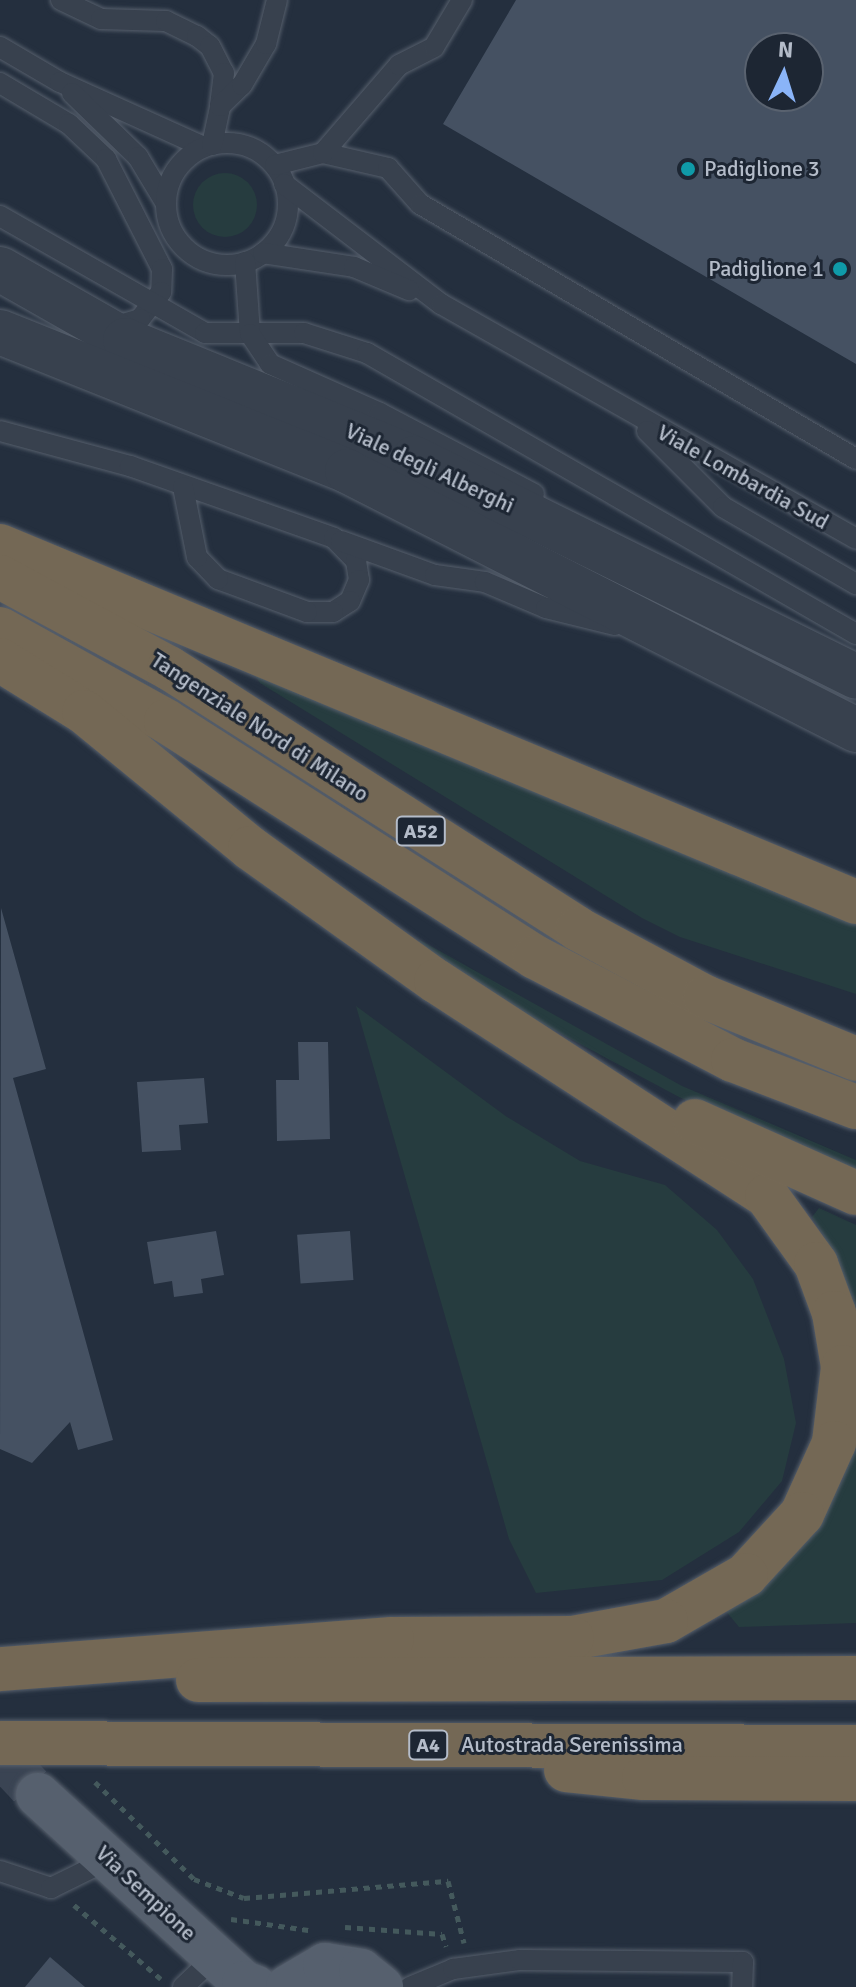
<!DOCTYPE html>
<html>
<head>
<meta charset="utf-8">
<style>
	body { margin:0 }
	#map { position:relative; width:856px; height:1987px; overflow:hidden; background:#242f3e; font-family:Signika,sans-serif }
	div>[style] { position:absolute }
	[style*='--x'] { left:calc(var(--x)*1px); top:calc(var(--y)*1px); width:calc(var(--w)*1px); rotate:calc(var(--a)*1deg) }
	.green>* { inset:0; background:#263c3f }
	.round { border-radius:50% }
	.building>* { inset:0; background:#455162; transform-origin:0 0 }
	.primary-tunnel>* { height:44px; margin-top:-22px; transform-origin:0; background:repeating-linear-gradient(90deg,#3a4453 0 44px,transparent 0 66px) }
	.path>* { height:5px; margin-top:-2.5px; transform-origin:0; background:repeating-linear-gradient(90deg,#44595c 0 6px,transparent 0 12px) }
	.roads { filter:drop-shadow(0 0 2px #565f6c) drop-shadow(0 0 2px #565f6c) }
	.service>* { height:20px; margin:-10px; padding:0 10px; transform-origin:10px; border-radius:10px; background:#38414e }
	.service>.ring { margin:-10px; padding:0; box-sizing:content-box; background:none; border:20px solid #38414e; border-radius:50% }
	.tertiary>* { height:44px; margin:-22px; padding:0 22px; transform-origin:22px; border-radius:22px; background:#38414e }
	.primary>* { height:44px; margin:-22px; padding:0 22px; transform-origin:22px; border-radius:22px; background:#56606e }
	.motorway>* { height:44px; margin:-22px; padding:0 22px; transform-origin:22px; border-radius:22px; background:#746855 }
	.dots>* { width:22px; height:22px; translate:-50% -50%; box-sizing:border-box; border:4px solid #1d2633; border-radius:50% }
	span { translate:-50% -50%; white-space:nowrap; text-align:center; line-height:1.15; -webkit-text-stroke:6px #1d2633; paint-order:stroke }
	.shield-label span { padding:2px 6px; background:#1d2633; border:2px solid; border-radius:6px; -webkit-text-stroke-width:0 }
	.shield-label { font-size:20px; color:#b4bcc9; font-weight:700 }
	.poi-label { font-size:22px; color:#b4bcc9 }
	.left { translate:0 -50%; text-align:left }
	.right { translate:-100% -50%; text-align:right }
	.street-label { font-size:22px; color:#b4bcc9 }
	.north { position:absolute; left:744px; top:32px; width:80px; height:80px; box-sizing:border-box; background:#1d2633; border:2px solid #59626f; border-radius:50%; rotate:4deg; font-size:22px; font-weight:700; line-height:32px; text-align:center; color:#b4bcc9 }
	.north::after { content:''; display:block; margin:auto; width:28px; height:36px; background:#8ab4f8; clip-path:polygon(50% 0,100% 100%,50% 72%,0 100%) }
</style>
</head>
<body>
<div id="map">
	<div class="green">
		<i class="round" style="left:193px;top:173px;width:64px;height:64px"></i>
		<i style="clip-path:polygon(251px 670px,856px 924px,856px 994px,680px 937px,642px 918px,260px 683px)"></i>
		<i style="clip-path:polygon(420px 940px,682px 1086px,856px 1160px,856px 1174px,679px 1097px,513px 1008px,416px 946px)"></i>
		<i style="clip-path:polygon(356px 1006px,507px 1117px,580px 1161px,665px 1185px,717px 1230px,753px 1279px,784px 1359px,796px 1423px,782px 1481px,739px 1532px,662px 1580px,536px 1593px,509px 1539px)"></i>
		<i style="clip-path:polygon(819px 1208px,856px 1225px,856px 1324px,829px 1245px,812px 1217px)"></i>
		<i style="clip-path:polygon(856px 1432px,856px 1623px,739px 1627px,725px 1610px,820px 1521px,843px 1479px)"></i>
	</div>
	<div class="building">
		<i style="clip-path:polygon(evenodd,516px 0,856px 0,856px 364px,443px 124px,516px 0,760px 48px,808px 48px,808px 96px,760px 96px,760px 48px)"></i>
		<i style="clip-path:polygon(1px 908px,46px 1069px,13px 1078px,113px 1440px,78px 1450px,70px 1422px,32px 1463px,0 1449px)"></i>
		<i style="clip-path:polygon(298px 1042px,328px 1042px,330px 1139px,277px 1141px,276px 1080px,299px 1080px)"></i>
		<i style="clip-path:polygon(204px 1078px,208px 1123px,179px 1125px,181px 1150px,142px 1152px,137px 1082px)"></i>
		<i style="clip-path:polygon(216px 1231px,224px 1275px,201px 1279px,203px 1293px,174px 1297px,172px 1281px,154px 1284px,147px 1242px)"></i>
		<i style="left:350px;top:1231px;width:49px;height:53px;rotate:86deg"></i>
		<i style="clip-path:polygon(50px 1957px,85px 1987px,25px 1987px)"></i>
	</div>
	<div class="primary-tunnel">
		<i style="--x:0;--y:1754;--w:56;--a:47.2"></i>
	</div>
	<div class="path">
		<i style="--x:95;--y:1782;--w:139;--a:44.4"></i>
		<i style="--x:194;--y:1879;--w:53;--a:20.8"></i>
		<i style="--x:244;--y:1898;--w:205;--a:-4.8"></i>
		<i style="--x:448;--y:1881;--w:64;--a:75.5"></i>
		<i style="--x:74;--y:1905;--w:114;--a:40.4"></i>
		<i style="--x:231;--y:1919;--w:78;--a:8.1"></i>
		<i style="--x:345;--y:1927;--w:97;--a:4.1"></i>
		<i style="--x:442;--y:1934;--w:13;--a:72"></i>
	</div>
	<div class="roads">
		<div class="service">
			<i style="--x:61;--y:0;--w:44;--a:25.4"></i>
			<i style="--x:101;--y:19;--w:65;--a:1.8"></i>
			<i style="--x:166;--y:21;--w:34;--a:26"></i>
			<i style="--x:197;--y:36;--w:16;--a:38"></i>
			<i style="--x:210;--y:46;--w:30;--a:63"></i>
			<i style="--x:224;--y:73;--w:33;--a:97"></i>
			<i style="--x:0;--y:47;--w:69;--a:30.3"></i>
			<i style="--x:60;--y:82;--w:158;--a:24.3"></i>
			<i style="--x:0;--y:83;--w:80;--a:30.7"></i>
			<i style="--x:69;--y:124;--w:51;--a:43.4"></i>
			<i style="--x:106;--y:159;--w:123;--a:63"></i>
			<i style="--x:162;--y:269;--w:23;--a:92"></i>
			<i style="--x:161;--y:292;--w:34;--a:128"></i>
			<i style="--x:140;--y:319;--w:29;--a:164"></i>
			<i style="--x:72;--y:93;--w:92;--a:44.1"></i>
			<i style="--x:138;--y:157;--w:52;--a:59"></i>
			<i class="ring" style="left:166px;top:143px;width:102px;height:102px"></i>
			<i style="--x:212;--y:145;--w:40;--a:-78"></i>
			<i style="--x:220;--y:106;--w:30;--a:-44"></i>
			<i style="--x:242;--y:85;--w:48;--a:-59.7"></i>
			<i style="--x:266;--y:44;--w:45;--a:-76"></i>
			<i style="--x:323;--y:153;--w:67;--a:13"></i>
			<i style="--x:388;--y:168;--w:48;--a:48.4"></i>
			<i style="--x:420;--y:204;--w:505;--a:30.32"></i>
			<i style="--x:275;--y:165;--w:49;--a:-14"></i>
			<i style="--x:323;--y:153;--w:116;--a:-49.2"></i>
			<i style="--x:399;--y:65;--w:39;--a:-27"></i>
			<i style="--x:434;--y:47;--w:55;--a:-59.2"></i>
			<i style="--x:284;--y:184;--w:198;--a:37.4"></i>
			<i style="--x:441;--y:304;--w:477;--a:29.5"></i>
			<i style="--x:0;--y:216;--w:236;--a:29.7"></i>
			<i style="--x:205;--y:333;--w:99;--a:0"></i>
			<i style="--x:304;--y:333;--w:66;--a:17.6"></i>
			<i style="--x:367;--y:353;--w:564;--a:29.88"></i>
			<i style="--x:263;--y:253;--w:92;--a:8.7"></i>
			<i style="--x:354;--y:267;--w:60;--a:22.7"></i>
			<i style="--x:245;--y:262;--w:72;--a:86"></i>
			<i style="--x:250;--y:334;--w:36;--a:56"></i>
			<i style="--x:270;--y:364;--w:120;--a:24"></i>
			<i style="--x:380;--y:413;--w:174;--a:27.7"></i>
			<i style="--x:0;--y:431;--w:135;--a:15.1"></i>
			<i style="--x:130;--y:466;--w:216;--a:19.4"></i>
			<i style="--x:334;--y:538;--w:32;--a:46"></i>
			<i style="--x:356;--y:561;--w:19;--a:81"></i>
			<i style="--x:359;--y:580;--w:23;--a:113"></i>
			<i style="--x:350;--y:601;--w:20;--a:147"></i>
			<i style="--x:333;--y:612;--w:26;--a:180"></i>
			<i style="--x:307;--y:612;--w:95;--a:-159.7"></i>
			<i style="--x:218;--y:579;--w:30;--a:-134"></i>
			<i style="--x:197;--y:557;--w:71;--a:-101.3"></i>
			<i style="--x:647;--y:431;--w:107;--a:45"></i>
			<i style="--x:723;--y:507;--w:154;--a:30.1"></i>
			<i style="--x:341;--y:541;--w:100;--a:19.9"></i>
			<i style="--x:435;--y:575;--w:50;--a:8"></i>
			<i style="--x:485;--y:582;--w:66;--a:23.1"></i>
			<i style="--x:546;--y:608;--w:71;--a:13.8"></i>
			<i style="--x:0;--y:1871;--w:54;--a:18.4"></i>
			<i style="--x:51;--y:1888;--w:66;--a:-26.2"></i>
			<i style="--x:183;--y:1987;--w:44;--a:-43.2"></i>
			<i style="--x:410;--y:1987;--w:47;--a:-22.7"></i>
			<i style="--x:453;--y:1969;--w:68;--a:-7.7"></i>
			<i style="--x:520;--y:1960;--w:223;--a:0.5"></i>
			<i style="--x:743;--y:1962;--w:25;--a:92"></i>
		</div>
		<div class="tertiary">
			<i style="--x:0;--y:269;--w:144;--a:29.6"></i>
			<i style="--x:125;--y:340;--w:312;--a:22.2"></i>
			<i style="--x:414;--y:458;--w:493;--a:26.3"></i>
			<i style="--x:0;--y:332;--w:374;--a:21.8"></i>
			<i style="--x:347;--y:471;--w:571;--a:26.97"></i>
		</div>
		<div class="primary">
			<i style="--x:38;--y:1795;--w:279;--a:42.4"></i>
			<i style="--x:244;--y:1983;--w:12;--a:20"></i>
			<i style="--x:288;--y:1987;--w:43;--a:-30.7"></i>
			<i style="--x:325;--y:1965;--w:36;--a:9"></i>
			<i style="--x:361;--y:1971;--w:26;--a:39"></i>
		</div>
		<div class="motorway">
			<i style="--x:0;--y:546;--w:927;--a:22.58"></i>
			<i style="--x:0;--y:577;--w:192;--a:28.3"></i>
			<i style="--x:169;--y:668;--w:485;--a:32.5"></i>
			<i style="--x:578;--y:929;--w:144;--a:28.2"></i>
			<i style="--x:705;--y:997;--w:163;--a:22.3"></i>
			<i style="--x:0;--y:629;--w:190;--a:29"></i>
			<i style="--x:166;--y:721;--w:438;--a:32.6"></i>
			<i style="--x:535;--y:957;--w:223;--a:27.5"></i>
			<i style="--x:733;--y:1060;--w:132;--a:20.9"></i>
			<i style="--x:0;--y:660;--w:99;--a:31.8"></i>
			<i style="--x:84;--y:712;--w:215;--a:39.3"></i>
			<i style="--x:250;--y:848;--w:229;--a:35.6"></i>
			<i style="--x:436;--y:981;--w:395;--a:33"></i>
			<i style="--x:767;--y:1196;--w:84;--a:54.2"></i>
			<i style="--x:816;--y:1264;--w:52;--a:69.8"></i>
			<i style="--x:834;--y:1313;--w:55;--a:80.5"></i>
			<i style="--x:843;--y:1367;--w:77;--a:96.8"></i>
			<i style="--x:834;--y:1443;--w:78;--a:114.3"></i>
			<i style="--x:802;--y:1514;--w:83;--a:132.6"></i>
			<i style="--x:746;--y:1575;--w:92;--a:150.1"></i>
			<i style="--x:666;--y:1621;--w:96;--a:169.7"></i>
			<i style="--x:572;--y:1638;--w:180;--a:179.7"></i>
			<i style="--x:392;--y:1639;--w:393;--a:175.6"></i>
			<i style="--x:695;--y:1121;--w:176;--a:24.1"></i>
			<i style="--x:198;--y:1680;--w:658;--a:-0.17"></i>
			<i style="--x:0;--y:1743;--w:856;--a:0.27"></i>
			<i style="--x:566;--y:1770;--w:78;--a:5.9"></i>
			<i style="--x:644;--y:1778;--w:212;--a:0.3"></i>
		</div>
	</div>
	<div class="dots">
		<i style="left:688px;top:169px;background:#0f9aa8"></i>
		<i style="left:840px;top:269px;background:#0f9aa8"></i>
	</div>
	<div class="shield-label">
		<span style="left:421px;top:831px">A52</span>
		<span style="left:428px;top:1745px">A4</span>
	</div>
	<div class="poi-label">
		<span class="left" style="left:704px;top:169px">Padiglione 3</span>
		<span class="right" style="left:824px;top:269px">Padiglione 1</span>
	</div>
	<div class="street-label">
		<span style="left:430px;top:468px;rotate:25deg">Viale degli Alberghi</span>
		<span style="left:743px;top:477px;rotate:29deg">Viale Lombardia Sud</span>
		<span style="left:260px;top:727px;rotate:33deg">Tangenziale Nord di Milano</span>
		<span style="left:572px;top:1745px">Autostrada Serenissima</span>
		<span style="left:146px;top:1893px;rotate:43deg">Via Sempione</span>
	</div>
	<div class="north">N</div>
</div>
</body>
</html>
